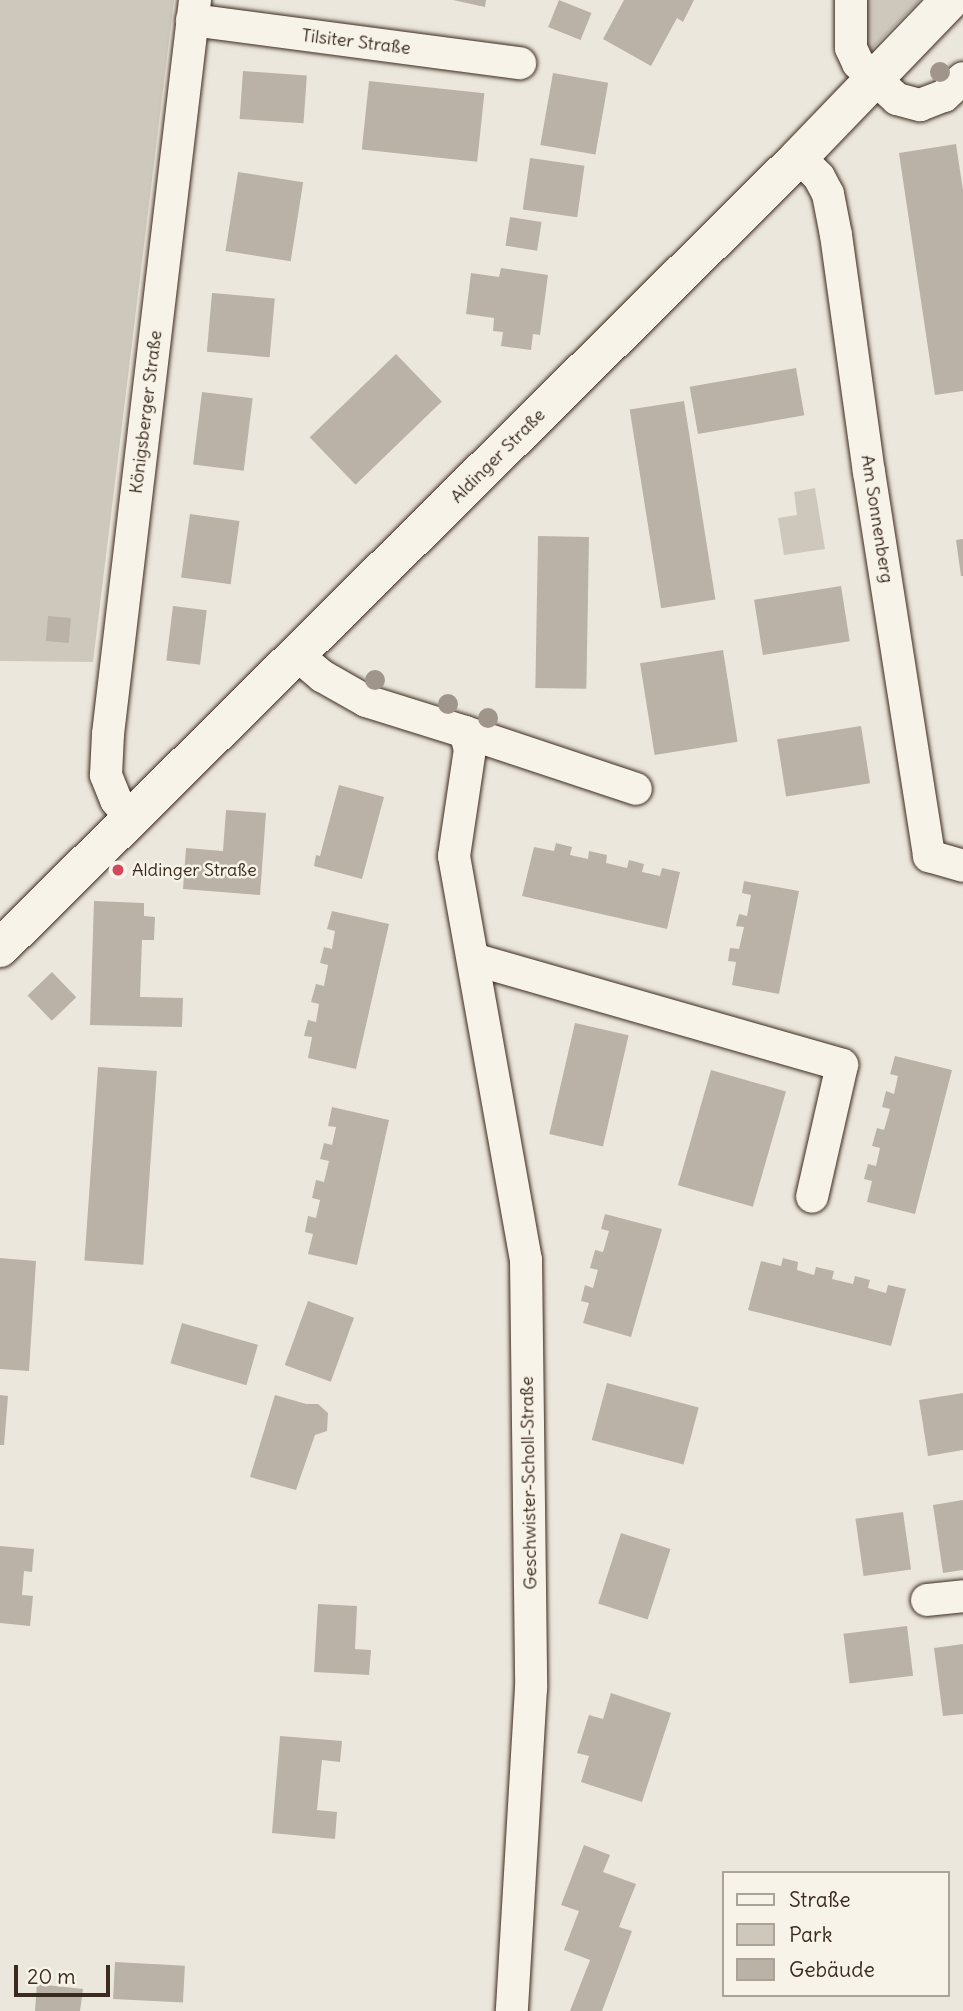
<!DOCTYPE html>
<html>
<head>
<meta charset="utf-8">
<style>
	body { margin:0 }
	#map { position:relative; width:963px; height:2011px; overflow:hidden; background:#ece7dc; font-family:Delius,sans-serif }
	div>[style] { position:absolute }
	[style*='--x'] { left:calc(var(--x)*1px); top:calc(var(--y)*1px); width:calc(var(--w)*1px); rotate:calc(var(--a)*1deg) }
	.green>* { inset:0; background:#cec8bc }
	.building>* { inset:0; background:#bab2a7; transform-origin:0 0 }
	.roads { filter:drop-shadow(0 0 2px #3b2a1e) drop-shadow(0 0 2px #3b2a1e) }
	.minor>* { height:32px; margin:-16px; padding:0 16px; transform-origin:16px; border-radius:16px; background:#f7f3e8 }
	.major>* { height:38px; margin:-19px; padding:0 19px; transform-origin:19px; border-radius:19px; background:#f7f3e8 }
	.trees>* { width:20px; height:20px; margin:-10px; border-radius:50%; background:#9f958a }
	.dots>* { width:19px; height:19px; translate:-50% -50%; box-sizing:border-box; border:4px solid #f7f3e8; border-radius:50% }
	span { translate:-50% -50%; white-space:nowrap; text-align:center; line-height:1.15; -webkit-text-stroke:5px #f7f3e8; paint-order:stroke }
	.street-label { font-size:18px; color:#3b2a1e }
	.poi-label { font-size:18px; color:#3b2a1e }
	.left { translate:0 -50%; text-align:left }
	.legend { position:absolute; left:722px; top:1871px; width:228px; height:126px; box-sizing:border-box; background:#f7f3e8; border:2px solid #aca397; margin:0; padding:9px 12px; list-style:none; font-size:21px; color:#3b2a1e }
	.legend li { display:flex; align-items:center; gap:14px; height:35px }
	.legend b { width:35px; border:2px solid #aca397 }
	.scale { position:absolute; left:14px; top:1965px; width:96px; height:32px; box-sizing:border-box; border:4px solid #3b2a1e; border-top:0; padding-left:9px; font-size:21px; line-height:24px; white-space:nowrap; color:#3b2a1e; -webkit-text-stroke:5px #f7f3e8; paint-order:stroke }
</style>
</head>
<body>
<div id="map">
	<div class="green">
		<i style="clip-path:polygon(0 0,174px 0,93px 662px,0 661px)"></i>
		<i style="clip-path:polygon(851px 0,920px 0,858px 63px)"></i>
		<i style="clip-path:polygon(815px 488px,825px 549px,784px 555px,778px 518px,797px 515px,794px 492px)"></i>
	</div>
	<div class="building">
		<i style="clip-path:polygon(453px 0,486px 0,485px 7px)"></i>
		<i style="left:559px;top:0;width:35px;height:29px;rotate:22deg"></i>
		<i style="clip-path:polygon(624px 0,694px 0,683px 22px,677px 18px,651px 66px,603px 39px)"></i>
		<i style="left:243px;top:71px;width:64px;height:48px;rotate:4deg"></i>
		<i style="left:553px;top:73px;width:56px;height:73px;rotate:10deg"></i>
		<i style="left:369px;top:81px;width:116px;height:69px;rotate:6deg"></i>
		<i style="clip-path:polygon(956px 144px,963px 190px,963px 391px,935px 395px,899px 153px)"></i>
		<i style="left:530px;top:158px;width:55px;height:52px;rotate:8deg"></i>
		<i style="left:238px;top:172px;width:66px;height:80px;rotate:9deg"></i>
		<i style="left:510px;top:217px;width:32px;height:29px;rotate:9deg"></i>
		<i style="clip-path:polygon(501px 268px,548px 275px,540px 335px,533px 334px,531px 350px,501px 346px,503px 332px,493px 331px,494px 318px,466px 314px,471px 273px,499px 277px)"></i>
		<i style="left:212px;top:293px;width:63px;height:59px;rotate:5deg"></i>
		<i style="left:396px;top:354px;width:66px;height:120px;rotate:46deg"></i>
		<i style="left:796px;top:368px;width:48px;height:108px;rotate:80deg"></i>
		<i style="left:202px;top:392px;width:51px;height:73px;rotate:7deg"></i>
		<i style="left:684px;top:401px;width:201px;height:55px;rotate:81deg"></i>
		<i style="left:190px;top:514px;width:50px;height:64px;rotate:8deg"></i>
		<i style="left:538px;top:536px;width:51px;height:152px;rotate:1deg"></i>
		<i style="clip-path:polygon(963px 539px,963px 576px,961px 576px,956px 540px)"></i>
		<i style="left:841px;top:586px;width:56px;height:88px;rotate:81deg"></i>
		<i style="left:173px;top:606px;width:34px;height:55px;rotate:7deg"></i>
		<i style="left:48px;top:616px;width:23px;height:25px;rotate:5deg"></i>
		<i style="left:723px;top:650px;width:93px;height:84px;rotate:81deg"></i>
		<i style="left:861px;top:726px;width:58px;height:85px;rotate:81deg"></i>
		<i style="clip-path:polygon(339px 785px,384px 797px,362px 879px,314px 866px,316px 855px,320px 856px)"></i>
		<i style="clip-path:polygon(226px 810px,266px 813px,260px 895px,183px 889px,186px 848px,223px 851px)"></i>
		<i style="clip-path:polygon(556px 843px,572px 847px,570px 855px,588px 859px,589px 851px,607px 855px,606px 863px,627px 868px,629px 860px,644px 864px,642px 872px,660px 876px,662px 868px,680px 872px,667px 929px,522px 896px,534px 847px,554px 851px)"></i>
		<i style="clip-path:polygon(744px 881px,799px 891px,779px 994px,732px 985px,736px 962px,728px 961px,730px 948px,739px 949px,744px 927px,736px 926px,739px 914px,747px 916px,751px 895px,742px 893px)"></i>
		<i style="clip-path:polygon(94px 901px,144px 903px,144px 916px,155px 917px,154px 940px,142px 940px,140px 997px,183px 998px,182px 1027px,90px 1025px)"></i>
		<i style="clip-path:polygon(332px 911px,389px 924px,356px 1069px,308px 1058px,312px 1037px,304px 1036px,308px 1020px,316px 1022px,319px 1004px,311px 1002px,316px 984px,324px 986px,328px 965px,320px 963px,324px 947px,332px 949px,335px 931px,327px 929px)"></i>
		<i style="left:52px;top:972px;width:35px;height:34px;rotate:46deg"></i>
		<i style="left:575px;top:1023px;width:55px;height:114px;rotate:13deg"></i>
		<i style="clip-path:polygon(895px 1056px,952px 1070px,915px 1214px,867px 1202px,872px 1181px,864px 1179px,868px 1164px,876px 1166px,880px 1148px,872px 1146px,877px 1128px,884px 1130px,890px 1109px,882px 1107px,886px 1091px,894px 1094px,898px 1076px,890px 1074px)"></i>
		<i style="left:98px;top:1067px;width:59px;height:194px;rotate:4deg"></i>
		<i style="left:711px;top:1070px;width:78px;height:120px;rotate:16deg"></i>
		<i style="clip-path:polygon(332px 1107px,389px 1120px,357px 1265px,308px 1254px,313px 1234px,305px 1232px,308px 1216px,316px 1218px,320px 1200px,312px 1198px,316px 1180px,324px 1182px,329px 1161px,320px 1159px,324px 1143px,332px 1145px,336px 1127px,328px 1126px)"></i>
		<i style="clip-path:polygon(605px 1214px,662px 1229px,631px 1337px,583px 1323px,589px 1303px,581px 1301px,585px 1285px,593px 1288px,598px 1270px,590px 1268px,595px 1250px,603px 1252px,609px 1231px,601px 1229px)"></i>
		<i style="clip-path:polygon(0 1258px,36px 1261px,29px 1371px,0 1369px)"></i>
		<i style="clip-path:polygon(783px 1258px,798px 1262px,797px 1270px,814px 1275px,816px 1267px,834px 1271px,832px 1279px,853px 1284px,855px 1276px,870px 1280px,868px 1288px,886px 1293px,888px 1285px,906px 1289px,891px 1346px,748px 1310px,761px 1261px,781px 1266px)"></i>
		<i style="left:308px;top:1301px;width:49px;height:68px;rotate:20deg"></i>
		<i style="left:182px;top:1323px;width:79px;height:42px;rotate:16deg"></i>
		<i style="left:607px;top:1383px;width:95px;height:59px;rotate:15deg"></i>
		<i style="clip-path:polygon(963px 1393px,963px 1450px,928px 1456px,919px 1400px)"></i>
		<i style="clip-path:polygon(0 1395px,8px 1396px,4px 1445px,0 1445px)"></i>
		<i style="clip-path:polygon(275px 1395px,306px 1404px,318px 1404px,328px 1413px,327px 1431px,315px 1435px,296px 1490px,250px 1477px)"></i>
		<i style="clip-path:polygon(963px 1500px,963px 1570px,943px 1573px,933px 1505px)"></i>
		<i style="left:903px;top:1512px;width:58px;height:48px;rotate:82deg"></i>
		<i style="left:621px;top:1533px;width:52px;height:74px;rotate:18deg"></i>
		<i style="clip-path:polygon(0 1546px,34px 1549px,32px 1572px,24px 1571px,22px 1595px,33px 1596px,30px 1626px,0 1623px)"></i>
		<i style="clip-path:polygon(318px 1604px,357px 1606px,355px 1649px,371px 1650px,369px 1675px,314px 1672px)"></i>
		<i style="left:907px;top:1626px;width:50px;height:64px;rotate:83deg"></i>
		<i style="clip-path:polygon(963px 1644px,963px 1714px,943px 1716px,934px 1648px)"></i>
		<i style="clip-path:polygon(611px 1693px,671px 1713px,642px 1802px,581px 1782px,589px 1756px,577px 1753px,589px 1715px,603px 1719px)"></i>
		<i style="clip-path:polygon(280px 1736px,342px 1741px,340px 1762px,322px 1760px,317px 1810px,337px 1812px,335px 1839px,272px 1833px)"></i>
		<i style="clip-path:polygon(584px 1845px,610px 1855px,603px 1872px,636px 1884px,619px 1927px,632px 1931px,602px 2011px,570px 2011px,590px 1960px,564px 1950px,579px 1911px,561px 1905px)"></i>
		<i style="left:115px;top:1962px;width:70px;height:37px;rotate:3deg"></i>
		<i style="clip-path:polygon(37px 1984px,83px 1989px,80px 2011px,35px 2011px)"></i>
	</div>
	<div class="roads">
		<div class="minor">
			<i style="--x:851;--y:0;--w:48;--a:90"></i>
			<i style="--x:851;--y:48;--w:17;--a:65"></i>
			<i style="--x:858;--y:63;--w:53;--a:42.7"></i>
			<i style="--x:897;--y:99;--w:24;--a:15"></i>
			<i style="--x:920;--y:105;--w:26;--a:-21"></i>
			<i style="--x:944;--y:96;--w:26;--a:-43"></i>
			<i style="--x:192;--y:20;--w:331;--a:7.5"></i>
			<i style="--x:799;--y:157;--w:28;--a:45"></i>
			<i style="--x:819;--y:177;--w:19;--a:62"></i>
			<i style="--x:828;--y:194;--w:42;--a:79"></i>
			<i style="--x:836;--y:235;--w:239;--a:82.1"></i>
			<i style="--x:869;--y:472;--w:389;--a:81.1"></i>
			<i style="--x:929;--y:856;--w:35;--a:16"></i>
			<i style="--x:297;--y:655;--w:33;--a:40"></i>
			<i style="--x:322;--y:676;--w:51;--a:29.6"></i>
			<i style="--x:366;--y:701;--w:104;--a:17.4"></i>
			<i style="--x:465;--y:732;--w:18;--a:74"></i>
			<i style="--x:470;--y:749;--w:108;--a:98.5"></i>
			<i style="--x:454;--y:856;--w:410;--a:79.9"></i>
			<i style="--x:526;--y:1260;--w:428;--a:89.3"></i>
			<i style="--x:531;--y:1688;--w:324;--a:93.4"></i>
			<i style="--x:465;--y:732;--w:180;--a:18.4"></i>
			<i style="--x:131;--y:818;--w:23;--a:-130"></i>
			<i style="--x:116;--y:800;--w:27;--a:-112"></i>
			<i style="--x:106;--y:775;--w:41;--a:-87.2"></i>
			<i style="--x:108;--y:734;--w:739;--a:-83.24"></i>
			<i style="--x:473;--y:959;--w:384;--a:16"></i>
			<i style="--x:842;--y:1065;--w:135;--a:102.8"></i>
			<i style="--x:927;--y:1600;--w:36;--a:-6"></i>
		</div>
		<div class="major">
			<i style="--x:0;--y:948;--w:1124;--a:-44.71"></i>
			<i style="--x:799;--y:157;--w:218;--a:-46.1"></i>
		</div>
	</div>
	<div class="trees">
		<i style="left:940px;top:72px"></i>
		<i style="left:375px;top:680px"></i>
		<i style="left:448px;top:704px"></i>
		<i style="left:488px;top:718px"></i>
	</div>
	<div class="dots">
		<i style="left:118px;top:870px;background:#d1495b"></i>
	</div>
	<div class="street-label">
		<span style="left:356px;top:42px;rotate:7deg">Tilsiter Straße</span>
		<span style="left:146px;top:412px;rotate:-83deg">Königsberger Straße</span>
		<span style="left:498px;top:456px;rotate:-45deg">Aldinger Straße</span>
		<span style="left:877px;top:519px;rotate:81deg">Am Sonnenberg</span>
		<span style="left:529px;top:1483px;rotate:-91deg">Geschwister-Scholl-Straße</span>
	</div>
	<div class="poi-label">
		<span class="left" style="left:132px;top:870px">Aldinger Straße</span>
	</div>
	<ul class="legend">
	<li><b style="height:9px;background:#f7f3e8"></b>Straße</li>
	<li><b style="height:19px;background:#cec8bc"></b>Park</li>
	<li><b style="height:19px;background:#bab2a7"></b>Gebäude</li>
	</ul>
	<div class="scale">20 m</div>
</div>
</body>
</html>
